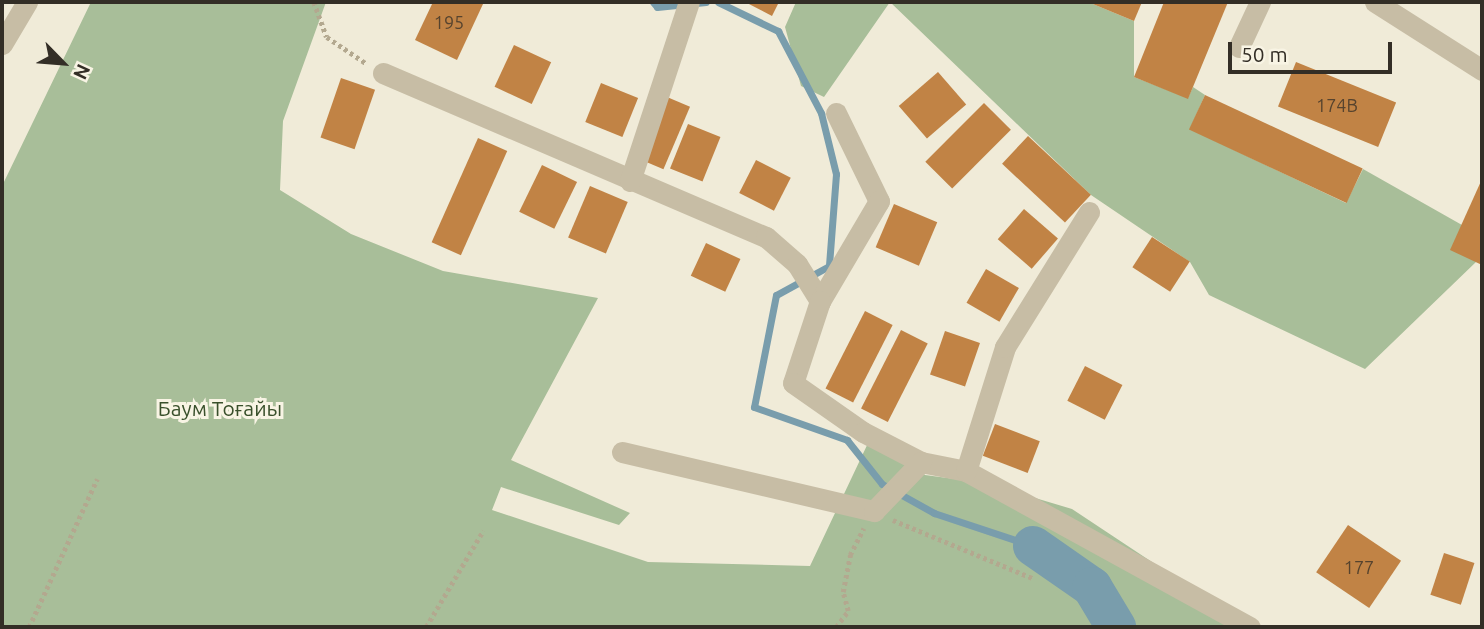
<!DOCTYPE html>
<html>
<head>
<meta charset="utf-8">
<style>
	body { margin:0 }
	#map { position:relative; width:1484px; height:629px; overflow:hidden; background:#f0ebd8; font-family:Ubuntu,sans-serif }
	div>[style] { position:absolute }
	[style*='--x'] { left:calc(var(--x)*1px); top:calc(var(--y)*1px); width:calc(var(--w)*1px); rotate:calc(var(--a)*1deg) }
	.green>* { inset:0; background:#a8be99 }
	.stream>* { height:7px; margin:-3.5px; padding:0 3.5px; transform-origin:3.5px; border-radius:3.5px; background:#799dac }
	.river>* { height:40px; margin:-20px; padding:0 20px; transform-origin:20px; border-radius:20px; background:#799dac }
	.building>* { inset:0; background:#c18345; transform-origin:0 0 }
	.path>* { height:4.5px; margin-top:-2.25px; transform-origin:0; background:repeating-linear-gradient(90deg,#b3a88f 0 3.5px,transparent 0 7px) }
	.minor>* { height:21px; margin:-10.5px; padding:0 10.5px; transform-origin:10.5px; border-radius:10.5px; background:#c7bda5 }
	span { translate:-50% -50%; white-space:nowrap; text-align:center; line-height:1.15; -webkit-text-stroke:6px #f8f4e4; paint-order:stroke }
	.number-label { font-size:18px; color:#56432e }
	.number-label span { -webkit-text-stroke-width:0 }
	.park-label { font-size:21px; color:#39502b }
	.frame { position:absolute; inset:0; border:4px solid #332e26; pointer-events:none }
	.north { position:absolute; left:28px; top:28px; width:70px; height:70px; -webkit-text-stroke:5px #f8f4e4; paint-order:stroke; rotate:115deg; font-size:19px; font-weight:700; line-height:28px; text-align:center; color:#332e26 }
	.north::after { content:''; display:block; margin:auto; width:24px; height:32px; background:#332e26; clip-path:polygon(50% 0,100% 100%,50% 72%,0 100%) }
	.scale { position:absolute; left:1228px; top:42px; width:164px; height:32px; box-sizing:border-box; border:4px solid #332e26; border-top:0; padding-left:9px; font-size:21px; line-height:24px; white-space:nowrap; color:#332e26; -webkit-text-stroke:5px #f8f4e4; paint-order:stroke }
</style>
</head>
<body>
<div id="map">
	<div class="green">
		<i style="clip-path:polygon(91px 2px,326px 2px,283px 121px,280px 190px,351px 234px,443px 271px,598px 298px,511px 460px,630px 513px,619px 525px,501px 487px,492px 510px,648px 562px,810px 566px,869px 441px,925px 475px,985px 483px,1072px 509px,1250px 627px,2px 627px,2px 186px)"></i>
		<i style="clip-path:polygon(796px 2px,1088px 2px,1134px 21px,1134px 77px,1188px 98px,1193px 87px,1205px 95px,1190px 129px,1346px 203px,1363px 169px,1462px 225px,1476px 262px,1365px 369px,1209px 295px,1190px 262px,1091px 195px,890px 2px,824px 97px,801px 86px,785px 27px)"></i>
	</div>
	<div class="stream">
		<i style="--x:653;--y:2;--w:6;--a:51"></i>
		<i style="--x:657;--y:7;--w:49;--a:-5.8"></i>
		<i style="--x:718;--y:2;--w:67;--a:25.8"></i>
		<i style="--x:778;--y:31;--w:93;--a:62.3"></i>
		<i style="--x:821;--y:113;--w:63;--a:76.2"></i>
		<i style="--x:836;--y:174;--w:92;--a:94.4"></i>
		<i style="--x:829;--y:266;--w:60;--a:151.3"></i>
		<i style="--x:776;--y:295;--w:114;--a:101.1"></i>
		<i style="--x:754;--y:407;--w:99;--a:19.5"></i>
		<i style="--x:847;--y:440;--w:56;--a:51.5"></i>
		<i style="--x:882;--y:484;--w:60;--a:29.1"></i>
		<i style="--x:934;--y:513;--w:104;--a:18.4"></i>
	</div>
	<div class="river">
		<i style="--x:1033;--y:546;--w:72;--a:34.8"></i>
		<i style="--x:1092;--y:587;--w:47;--a:59"></i>
	</div>
	<div class="building">
		<i style="clip-path:polygon(433px 2px,483px 4px,457px 60px,415px 40px)"></i>
		<i style="clip-path:polygon(745px 2px,779px 2px,772px 16px)"></i>
		<i style="clip-path:polygon(1088px 2px,1142px 2px,1134px 21px)"></i>
		<i style="clip-path:polygon(1164px 2px,1228px 2px,1188px 99px,1134px 77px)"></i>
		<i style="left:514px;top:45px;width:41px;height:46px;rotate:25deg"></i>
		<i style="left:1296px;top:62px;width:108px;height:48px;rotate:22deg"></i>
		<i style="left:938px;top:72px;width:43px;height:52px;rotate:49deg"></i>
		<i style="left:341px;top:78px;width:36px;height:63px;rotate:19deg"></i>
		<i style="left:601px;top:83px;width:40px;height:42px;rotate:22deg"></i>
		<i style="left:1205px;top:95px;width:174px;height:38px;rotate:25deg"></i>
		<i style="left:667px;top:97px;width:25px;height:68px;rotate:23deg"></i>
		<i style="left:984px;top:103px;width:38px;height:83px;rotate:45deg"></i>
		<i style="left:688px;top:124px;width:35px;height:48px;rotate:22deg"></i>
		<i style="left:1028px;top:136px;width:86px;height:38px;rotate:43deg"></i>
		<i style="left:478px;top:138px;width:32px;height:114px;rotate:24deg"></i>
		<i style="left:756px;top:160px;width:39px;height:37px;rotate:27deg"></i>
		<i style="left:542px;top:165px;width:39px;height:52px;rotate:26deg"></i>
		<i style="clip-path:polygon(1482px 179px,1482px 265px,1450px 250px)"></i>
		<i style="left:590px;top:186px;width:41px;height:56px;rotate:23deg"></i>
		<i style="left:894px;top:204px;width:47px;height:47px;rotate:23deg"></i>
		<i style="left:1024px;top:209px;width:45px;height:40px;rotate:41deg"></i>
		<i style="left:1152px;top:237px;width:45px;height:36px;rotate:33deg"></i>
		<i style="left:706px;top:243px;width:38px;height:36px;rotate:25deg"></i>
		<i style="left:986px;top:269px;width:38px;height:39px;rotate:30deg"></i>
		<i style="left:865px;top:311px;width:31px;height:87px;rotate:27deg"></i>
		<i style="left:901px;top:330px;width:30px;height:88px;rotate:27deg"></i>
		<i style="left:945px;top:331px;width:37px;height:46px;rotate:19deg"></i>
		<i style="left:1085px;top:366px;width:42px;height:39px;rotate:27deg"></i>
		<i style="left:995px;top:424px;width:48px;height:34px;rotate:21deg"></i>
		<i style="left:1348px;top:525px;width:64px;height:57px;rotate:34deg"></i>
		<i style="left:1444px;top:553px;width:32px;height:44px;rotate:18deg"></i>
	</div>
	<div class="path">
		<i style="--x:314;--y:2;--w:37;--a:70"></i>
		<i style="--x:327;--y:37;--w:48;--a:34"></i>
		<i style="--x:893;--y:520;--w:151;--a:22.6"></i>
		<i style="--x:29;--y:627;--w:163;--a:-65.3"></i>
		<i style="--x:426;--y:627;--w:112;--a:-59.3"></i>
		<i style="--x:836;--y:627;--w:20;--a:-53"></i>
		<i style="--x:848;--y:611;--w:20;--a:-105"></i>
		<i style="--x:843;--y:592;--w:38;--a:-79"></i>
		<i style="--x:850;--y:555;--w:30;--a:-63"></i>
	</div>
	<div class="minor">
		<i style="--x:1375;--y:2;--w:127;--a:32.4"></i>
		<i style="--x:2;--y:44;--w:49;--a:-59.2"></i>
		<i style="--x:1239;--y:47;--w:50;--a:-65"></i>
		<i style="--x:383;--y:73;--w:417;--a:23.2"></i>
		<i style="--x:766;--y:237;--w:41;--a:41.1"></i>
		<i style="--x:797;--y:264;--w:44;--a:58.1"></i>
		<i style="--x:836;--y:113;--w:98;--a:64"></i>
		<i style="--x:879;--y:201;--w:116;--a:120.5"></i>
		<i style="--x:820;--y:301;--w:86;--a:108.2"></i>
		<i style="--x:793;--y:383;--w:85;--a:35"></i>
		<i style="--x:863;--y:432;--w:65;--a:27.3"></i>
		<i style="--x:921;--y:462;--w:46;--a:11.3"></i>
		<i style="--x:966;--y:471;--w:324;--a:28.8"></i>
		<i style="--x:630;--y:181;--w:188;--a:-71.8"></i>
		<i style="--x:622;--y:452;--w:259;--a:13.2"></i>
		<i style="--x:874;--y:511;--w:68;--a:-46.2"></i>
		<i style="--x:966;--y:471;--w:130;--a:-72.5"></i>
		<i style="--x:1005;--y:347;--w:159;--a:-58.1"></i>
	</div>
	<div class="number-label">
		<span style="left:449px;top:22px">195</span>
		<span style="left:1337px;top:105px">174В</span>
		<span style="left:1359px;top:567px">177</span>
	</div>
	<div class="park-label">
		<span style="left:220px;top:408px">Баум Тоғайы</span>
	</div>
	<div class="frame"></div>
	<div class="north">N</div>
	<div class="scale">50 m</div>
</div>
</body>
</html>
